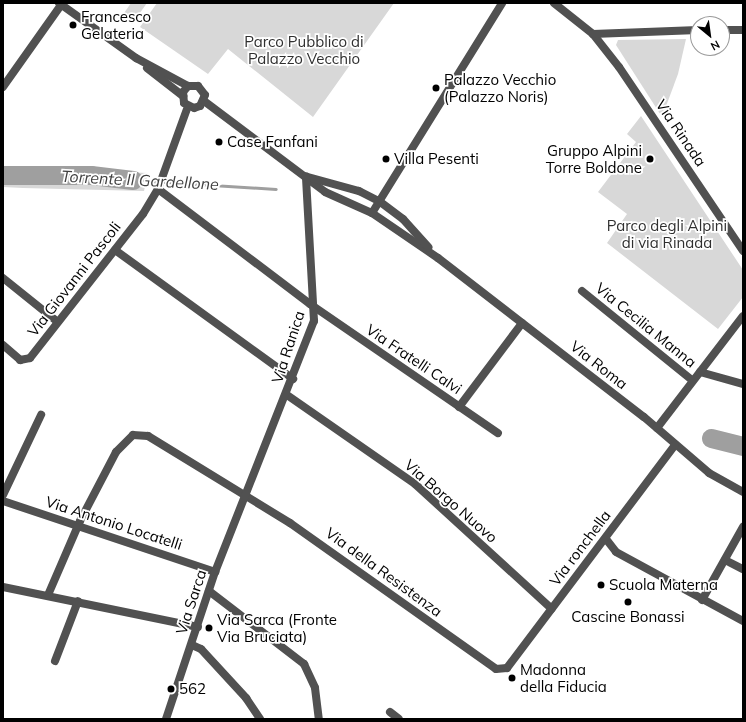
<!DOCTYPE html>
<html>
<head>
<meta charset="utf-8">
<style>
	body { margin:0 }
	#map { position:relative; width:746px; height:722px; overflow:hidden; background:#fff; font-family:Mulish,sans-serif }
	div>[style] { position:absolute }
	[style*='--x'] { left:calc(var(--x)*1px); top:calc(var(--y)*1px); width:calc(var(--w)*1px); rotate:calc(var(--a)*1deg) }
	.green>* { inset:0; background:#d8d8d8 }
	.stream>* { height:3px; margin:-1.5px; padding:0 1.5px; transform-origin:1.5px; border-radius:1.5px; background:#9f9f9f }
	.river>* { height:19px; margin:-9.5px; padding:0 9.5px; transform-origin:9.5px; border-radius:9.5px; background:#9f9f9f }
	.minor>* { height:8px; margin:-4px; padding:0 4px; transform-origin:4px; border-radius:4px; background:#515151 }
	.dots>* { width:11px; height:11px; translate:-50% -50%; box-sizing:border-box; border:2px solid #fff; border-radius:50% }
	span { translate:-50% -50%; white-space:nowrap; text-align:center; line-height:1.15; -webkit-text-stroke:3.5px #fff; paint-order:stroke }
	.poi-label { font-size:15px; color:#000 }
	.left { translate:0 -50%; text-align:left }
	.right { translate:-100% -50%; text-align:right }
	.park-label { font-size:15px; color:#2f2f2f }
	.street-label { font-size:15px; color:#000 }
	.water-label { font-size:16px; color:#404040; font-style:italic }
	.frame { position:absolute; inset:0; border:4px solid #000; pointer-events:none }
	.north { position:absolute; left:690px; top:16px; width:40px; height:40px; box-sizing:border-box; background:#fff; border:1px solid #999; border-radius:50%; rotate:151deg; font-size:11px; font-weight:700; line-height:16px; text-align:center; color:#000 }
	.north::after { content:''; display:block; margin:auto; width:14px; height:18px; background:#000; clip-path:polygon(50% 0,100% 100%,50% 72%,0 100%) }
</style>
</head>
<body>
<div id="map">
	<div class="green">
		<i style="clip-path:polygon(131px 3px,147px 3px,132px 24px,122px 16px)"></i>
		<i style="clip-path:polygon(157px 3px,394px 3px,313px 117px,228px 49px,208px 74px,140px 27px)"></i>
		<i style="clip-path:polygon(686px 39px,678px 74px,662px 117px,616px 45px,618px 40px)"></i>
		<i style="clip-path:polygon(641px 116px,743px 270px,743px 297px,718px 329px,607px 243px,627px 214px,598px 192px,636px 142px,627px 134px)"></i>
		<i style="clip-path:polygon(3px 168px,22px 168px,148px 173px,144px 191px,23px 188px,3px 187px)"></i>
	</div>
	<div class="stream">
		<i style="--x:133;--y:180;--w:143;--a:3.6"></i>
	</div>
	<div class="river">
		<i style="--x:3;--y:175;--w:88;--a:0"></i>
		<i style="--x:91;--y:175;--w:42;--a:6.8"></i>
		<i style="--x:711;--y:438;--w:33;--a:14"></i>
	</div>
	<div class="minor">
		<i style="--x:59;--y:3;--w:95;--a:35.5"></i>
		<i style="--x:136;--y:58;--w:59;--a:28.3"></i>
		<i style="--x:188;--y:86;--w:10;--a:0"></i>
		<i style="--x:198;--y:86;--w:11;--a:52"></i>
		<i style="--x:205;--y:95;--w:12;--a:114"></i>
		<i style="--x:200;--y:106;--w:6;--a:162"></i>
		<i style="--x:194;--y:108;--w:11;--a:-153"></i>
		<i style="--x:184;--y:103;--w:11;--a:-95"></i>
		<i style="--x:183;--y:92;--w:8;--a:-50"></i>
		<i style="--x:554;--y:3;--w:50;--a:38.5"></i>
		<i style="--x:593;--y:34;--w:42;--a:51.8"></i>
		<i style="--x:619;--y:67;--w:222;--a:56"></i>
		<i style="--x:722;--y:30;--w:21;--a:0"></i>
		<i style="--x:593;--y:34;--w:105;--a:-2.2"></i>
		<i style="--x:147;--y:68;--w:46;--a:37.9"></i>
		<i style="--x:3;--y:87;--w:100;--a:-54.7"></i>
		<i style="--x:204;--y:101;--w:151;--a:36.9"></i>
		<i style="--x:325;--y:192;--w:51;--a:24.1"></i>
		<i style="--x:372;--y:213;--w:80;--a:34.3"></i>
		<i style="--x:438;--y:258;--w:260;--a:37.7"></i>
		<i style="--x:644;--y:417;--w:86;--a:40.7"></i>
		<i style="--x:709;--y:473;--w:39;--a:29"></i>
		<i style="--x:308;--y:177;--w:53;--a:15.4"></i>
		<i style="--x:359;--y:191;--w:22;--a:27"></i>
		<i style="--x:379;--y:201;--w:30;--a:37"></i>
		<i style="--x:403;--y:219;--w:38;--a:48"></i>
		<i style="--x:158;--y:189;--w:191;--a:37.1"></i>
		<i style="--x:310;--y:304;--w:228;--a:34.5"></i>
		<i style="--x:372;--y:213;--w:247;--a:-58.2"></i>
		<i style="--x:115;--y:250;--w:220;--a:35.9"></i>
		<i style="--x:3;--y:278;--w:70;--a:38.7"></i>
		<i style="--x:582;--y:291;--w:141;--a:39"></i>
		<i style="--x:3;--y:345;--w:23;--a:41"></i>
		<i style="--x:20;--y:360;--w:10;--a:-11"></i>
		<i style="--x:30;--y:358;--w:183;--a:-51.9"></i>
		<i style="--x:143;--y:214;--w:29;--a:-59"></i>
		<i style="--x:158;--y:189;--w:88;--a:-70.1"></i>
		<i style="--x:700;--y:372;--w:45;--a:15.6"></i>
		<i style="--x:287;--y:395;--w:156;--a:34.8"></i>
		<i style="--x:415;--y:484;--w:185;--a:42.4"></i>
		<i style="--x:459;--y:407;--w:105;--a:-53.1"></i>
		<i style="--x:657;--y:428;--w:141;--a:-52.5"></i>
		<i style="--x:3;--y:495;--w:89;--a:-64.6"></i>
		<i style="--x:3;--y:501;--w:224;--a:18.5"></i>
		<i style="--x:606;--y:539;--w:16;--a:52"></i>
		<i style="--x:616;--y:552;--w:145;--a:28.5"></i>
		<i style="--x:725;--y:560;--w:20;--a:27"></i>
		<i style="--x:3;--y:587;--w:199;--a:11.6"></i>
		<i style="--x:209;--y:591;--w:120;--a:37.5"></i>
		<i style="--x:304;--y:664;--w:26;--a:65"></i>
		<i style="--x:315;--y:688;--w:31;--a:83"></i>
		<i style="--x:48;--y:595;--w:81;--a:-66.6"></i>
		<i style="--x:80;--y:521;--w:78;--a:-62.4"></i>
		<i style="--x:116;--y:452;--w:24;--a:-45"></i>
		<i style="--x:133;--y:435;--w:15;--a:4"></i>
		<i style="--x:148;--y:436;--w:167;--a:31.5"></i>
		<i style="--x:290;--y:523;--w:252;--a:35.3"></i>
		<i style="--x:496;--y:669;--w:11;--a:-5"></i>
		<i style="--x:507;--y:668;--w:279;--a:-53"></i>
		<i style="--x:702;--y:600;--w:84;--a:-60.7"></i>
		<i style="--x:192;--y:645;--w:10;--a:24"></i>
		<i style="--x:201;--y:649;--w:67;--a:47.4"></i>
		<i style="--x:246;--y:698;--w:25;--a:56"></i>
		<i style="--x:55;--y:661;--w:64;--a:-69"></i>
		<i style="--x:390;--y:712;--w:11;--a:38"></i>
		<i style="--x:166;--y:719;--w:155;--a:-71.6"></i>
		<i style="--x:215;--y:572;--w:270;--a:-68.5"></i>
		<i style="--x:314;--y:321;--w:145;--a:-93.2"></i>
	</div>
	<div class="dots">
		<i style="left:73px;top:25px;background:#000"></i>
		<i style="left:436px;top:88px;background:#000"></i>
		<i style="left:219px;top:142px;background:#000"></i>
		<i style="left:386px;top:159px;background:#000"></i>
		<i style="left:650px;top:159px;background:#000"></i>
		<i style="left:601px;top:585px;background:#000"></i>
		<i style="left:628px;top:602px;background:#000"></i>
		<i style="left:209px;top:628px;background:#000"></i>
		<i style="left:512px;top:678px;background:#000"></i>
		<i style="left:171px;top:689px;background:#000"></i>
	</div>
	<div class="poi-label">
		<span class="left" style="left:81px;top:25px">Francesco<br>Gelateria</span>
		<span class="left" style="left:444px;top:88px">Palazzo Vecchio<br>(Palazzo Noris)</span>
		<span class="left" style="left:227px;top:142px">Case Fanfani</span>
		<span class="right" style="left:642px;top:159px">Gruppo Alpini<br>Torre Boldone</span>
		<span class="left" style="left:394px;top:159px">Villa Pesenti</span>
		<span class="left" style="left:609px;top:585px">Scuola Materna</span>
		<span style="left:628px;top:617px">Cascine Bonassi</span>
		<span class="left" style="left:217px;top:628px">Via Sarca (Fronte<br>Via Bruciata)</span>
		<span class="left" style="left:520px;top:678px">Madonna<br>della Fiducia</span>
		<span class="left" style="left:179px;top:689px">562</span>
	</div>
	<div class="park-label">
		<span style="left:304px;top:50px">Parco Pubblico di<br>Palazzo Vecchio</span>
		<span style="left:667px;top:234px">Parco degli Alpini<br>di via Rinada</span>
	</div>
	<div class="street-label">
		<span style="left:681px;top:133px;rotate:56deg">Via Rinada</span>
		<span style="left:74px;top:279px;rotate:-52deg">Via Giovanni Pascoli</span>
		<span style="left:646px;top:325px;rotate:39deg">Via Cecilia Manna</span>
		<span style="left:288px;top:347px;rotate:-72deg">Via Ranica</span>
		<span style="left:414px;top:359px;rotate:34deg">Via Fratelli Calvi</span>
		<span style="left:599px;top:365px;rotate:38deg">Via Roma</span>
		<span style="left:451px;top:501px;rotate:41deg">Via Borgo Nuovo</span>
		<span style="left:114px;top:523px;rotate:18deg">Via Antonio Locatelli</span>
		<span style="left:580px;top:548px;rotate:-53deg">Via ronchella</span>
		<span style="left:384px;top:572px;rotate:36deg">Via della Resistenza</span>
		<span style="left:191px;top:602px;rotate:-72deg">Via Sarca</span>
	</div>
	<div class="water-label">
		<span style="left:140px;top:180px;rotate:3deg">Torrente Il Gardellone</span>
	</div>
	<div class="frame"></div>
	<div class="north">N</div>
</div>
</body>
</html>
